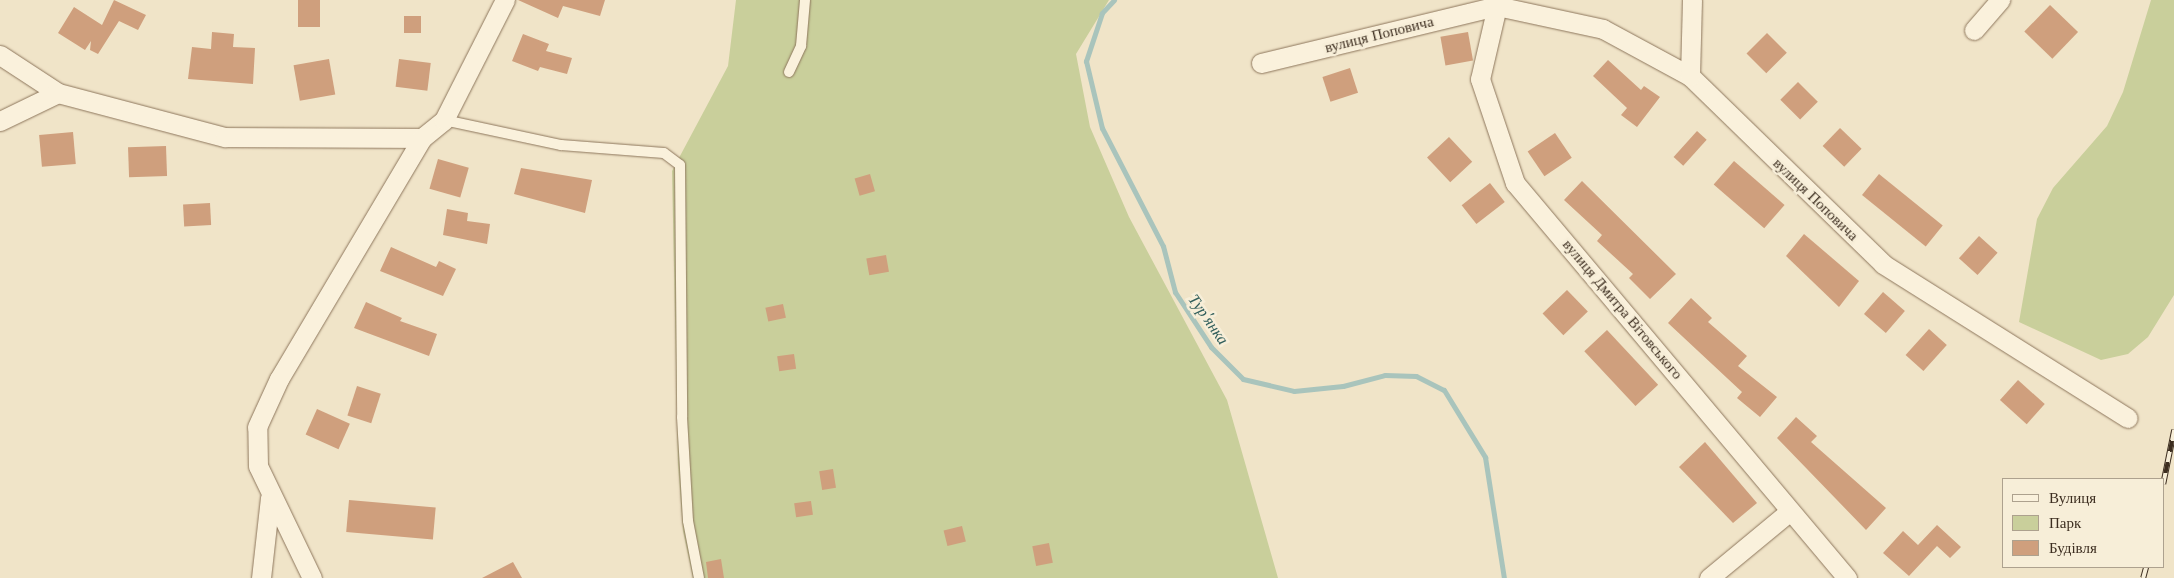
<!DOCTYPE html>
<html>
<head>
<meta charset="utf-8">
<style>
	body { margin:0 }
	#map { position:relative; width:2174px; height:578px; overflow:hidden; background:#f0e4c8; font-family:"Libre Baskerville",serif }
	div>[style] { position:absolute }
	[style*='--x'] { left:calc(var(--x)*1px); top:calc(var(--y)*1px); width:calc(var(--w)*1px); rotate:calc(var(--a)*1deg) }
	.green>* { inset:0; background:#c9cf9b }
	.stream>* { height:5px; margin:-2.5px; padding:0 2.5px; transform-origin:2.5px; border-radius:2.5px; background:#a9c4bc }
	.building>* { inset:0; background:#cf9f7d; transform-origin:0 0 }
	.roads { filter:drop-shadow(0 0 1px #8d765c) drop-shadow(0 0 1px #8d765c) }
	.lane>* { height:10px; margin:-5px; padding:0 5px; transform-origin:5px; border-radius:5px; background:#faf1dc }
	.street>* { height:19px; margin:-9.5px; padding:0 9.5px; transform-origin:9.5px; border-radius:9.5px; background:#faf1dc }
	.rail>* { height:5.5px; margin-top:-2.75px; transform-origin:0; background:repeating-linear-gradient(90deg,#f7eed8 0 11px,#3d2e20 0 22px); box-sizing:border-box; border-block:1px solid #3d2e20 }
	span { translate:-50% -50%; white-space:nowrap; text-align:center; line-height:1.15; -webkit-text-stroke:5px #f7eed8; paint-order:stroke }
	.street-label { font-size:15px; color:#3d2e20 }
	.water-label { font-size:16px; color:#2f5d5a; font-style:italic }
	.legend { position:absolute; left:2002px; top:478px; width:162px; height:90px; box-sizing:border-box; background:#f7eed8; border:1px solid #ada18e; margin:0; padding:6px 9px; list-style:none; font-size:15px; color:#3d2e20 }
	.legend li { display:flex; align-items:center; gap:10px; height:25px }
	.legend b { width:25px; border:1px solid #ada18e }
</style>
</head>
<body>
<div id="map">
	<div class="green">
		<i style="clip-path:polygon(736px 0,1109px 0,1076px 54px,1090px 127px,1129px 217px,1227px 400px,1278px 578px,693px 578px,683px 531px,678px 464px,672px 171px,728px 66px)"></i>
		<i style="clip-path:polygon(2151px 0,2174px 0,2174px 295px,2148px 337px,2128px 354px,2101px 360px,2019px 322px,2037px 219px,2053px 188px,2107px 126px,2123px 92px)"></i>
	</div>
	<div class="stream">
		<i style="--x:1114;--y:0;--w:18;--a:133"></i>
		<i style="--x:1102;--y:13;--w:51;--a:108.4"></i>
		<i style="--x:1086;--y:61;--w:69;--a:76.6"></i>
		<i style="--x:1102;--y:128;--w:133;--a:62.7"></i>
		<i style="--x:1163;--y:246;--w:48;--a:75.4"></i>
		<i style="--x:1175;--y:292;--w:66;--a:56.8"></i>
		<i style="--x:1211;--y:347;--w:45;--a:45"></i>
		<i style="--x:1243;--y:379;--w:52;--a:13.2"></i>
		<i style="--x:1294;--y:391;--w:49;--a:-5.8"></i>
		<i style="--x:1343;--y:386;--w:43;--a:-14.7"></i>
		<i style="--x:1385;--y:375;--w:31;--a:2"></i>
		<i style="--x:1416;--y:376;--w:31;--a:27"></i>
		<i style="--x:1444;--y:390;--w:79;--a:58.5"></i>
		<i style="--x:1485;--y:457;--w:122;--a:81.1"></i>
	</div>
	<div class="building">
		<i style="clip-path:polygon(114px 0,146px 15px,138px 30px,119px 21px,98px 54px,90px 50px,91px 41px,85px 50px,58px 33px,74px 7px,102px 25px)"></i>
		<i style="left:298px;top:0;width:22px;height:27px"></i>
		<i style="clip-path:polygon(518px 0,605px 0,600px 16px,563px 6px,558px 18px)"></i>
		<i style="left:2050px;top:5px;width:39px;height:37px;rotate:44deg"></i>
		<i style="left:404px;top:16px;width:17px;height:17px"></i>
		<i style="clip-path:polygon(212px 32px,234px 34px,233px 47px,255px 48px,253px 84px,188px 79px,192px 47px,211px 49px)"></i>
		<i style="left:1468px;top:32px;width:29px;height:28px;rotate:80deg"></i>
		<i style="left:1767px;top:33px;width:28px;height:29px;rotate:45deg"></i>
		<i style="clip-path:polygon(523px 34px,549px 44px,546px 51px,572px 58px,567px 74px,540px 67px,538px 71px,512px 61px)"></i>
		<i style="left:329px;top:59px;width:36px;height:36px;rotate:80deg"></i>
		<i style="left:399px;top:59px;width:32px;height:28px;rotate:7deg"></i>
		<i style="clip-path:polygon(1608px 60px,1641px 90px,1644px 86px,1660px 97px,1637px 127px,1621px 115px,1627px 108px,1593px 76px)"></i>
		<i style="left:1350px;top:68px;width:26px;height:29px;rotate:72deg"></i>
		<i style="left:1798px;top:82px;width:28px;height:25px;rotate:45deg"></i>
		<i style="left:1840px;top:128px;width:30px;height:25px;rotate:44deg"></i>
		<i style="left:1697px;top:131px;width:13px;height:35px;rotate:42deg"></i>
		<i style="left:73px;top:132px;width:32px;height:34px;rotate:85deg"></i>
		<i style="left:1555px;top:133px;width:30px;height:33px;rotate:56deg"></i>
		<i style="left:1449px;top:137px;width:34px;height:30px;rotate:47deg"></i>
		<i style="left:166px;top:146px;width:30px;height:38px;rotate:88deg"></i>
		<i style="left:438px;top:159px;width:32px;height:31px;rotate:16deg"></i>
		<i style="left:1734px;top:161px;width:67px;height:31px;rotate:41deg"></i>
		<i style="clip-path:polygon(521px 168px,592px 180px,585px 213px,514px 194px)"></i>
		<i style="left:870px;top:174px;width:18px;height:16px;rotate:74deg"></i>
		<i style="left:1879px;top:174px;width:82px;height:27px;rotate:39deg"></i>
		<i style="clip-path:polygon(1582px 181px,1676px 274px,1650px 299px,1629px 278px,1633px 274px,1597px 241px,1602px 235px,1564px 200px)"></i>
		<i style="left:1490px;top:183px;width:24px;height:36px;rotate:52deg"></i>
		<i style="left:210px;top:203px;width:22px;height:27px;rotate:87deg"></i>
		<i style="clip-path:polygon(447px 209px,468px 213px,467px 221px,490px 224px,487px 244px,443px 235px)"></i>
		<i style="clip-path:polygon(1804px 234px,1859px 281px,1839px 307px,1786px 256px)"></i>
		<i style="left:1979px;top:236px;width:25px;height:30px;rotate:42deg"></i>
		<i style="clip-path:polygon(391px 247px,436px 267px,439px 261px,456px 269px,443px 296px,380px 271px)"></i>
		<i style="left:886px;top:255px;width:17px;height:20px;rotate:80deg"></i>
		<i style="left:1567px;top:290px;width:30px;height:34px;rotate:46deg"></i>
		<i style="left:1883px;top:292px;width:29px;height:29px;rotate:41deg"></i>
		<i style="clip-path:polygon(1691px 298px,1712px 318px,1708px 322px,1747px 356px,1738px 366px,1777px 397px,1760px 417px,1737px 398px,1742px 392px,1668px 323px)"></i>
		<i style="clip-path:polygon(366px 302px,402px 318px,400px 321px,437px 334px,429px 356px,354px 328px)"></i>
		<i style="left:783px;top:304px;width:14px;height:18px;rotate:78deg"></i>
		<i style="left:1929px;top:329px;width:24px;height:35px;rotate:42deg"></i>
		<i style="left:1607px;top:330px;width:75px;height:31px;rotate:47deg"></i>
		<i style="left:794px;top:354px;width:15px;height:17px;rotate:82deg"></i>
		<i style="left:2018px;top:380px;width:36px;height:27px;rotate:42deg"></i>
		<i style="left:357px;top:386px;width:25px;height:31px;rotate:18deg"></i>
		<i style="left:317px;top:409px;width:36px;height:28px;rotate:24deg"></i>
		<i style="clip-path:polygon(1796px 417px,1817px 436px,1811px 442px,1886px 508px,1866px 530px,1777px 438px)"></i>
		<i style="clip-path:polygon(1705px 442px,1757px 503px,1733px 523px,1679px 467px)"></i>
		<i style="left:833px;top:469px;width:19px;height:14px;rotate:81deg"></i>
		<i style="left:349px;top:500px;width:87px;height:32px;rotate:5deg"></i>
		<i style="left:811px;top:501px;width:14px;height:17px;rotate:82deg"></i>
		<i style="clip-path:polygon(1937px 525px,1961px 547px,1950px 558px,1937px 546px,1909px 576px,1883px 553px,1903px 531px,1918px 545px)"></i>
		<i style="left:962px;top:526px;width:16px;height:19px;rotate:76deg"></i>
		<i style="left:1049px;top:543px;width:20px;height:17px;rotate:79deg"></i>
		<i style="clip-path:polygon(721px 559px,724px 578px,708px 578px,706px 562px)"></i>
		<i style="clip-path:polygon(513px 562px,522px 578px,482px 578px)"></i>
	</div>
	<div class="roads">
		<div class="lane">
			<i style="--x:789;--y:72;--w:29;--a:-65"></i>
			<i style="--x:801;--y:46;--w:46;--a:-85"></i>
			<i style="--x:444;--y:120;--w:120;--a:12.1"></i>
			<i style="--x:561;--y:145;--w:103;--a:4.4"></i>
			<i style="--x:664;--y:153;--w:20;--a:37"></i>
			<i style="--x:680;--y:165;--w:252;--a:89.5"></i>
			<i style="--x:682;--y:417;--w:104;--a:86.7"></i>
			<i style="--x:688;--y:521;--w:58;--a:79.1"></i>
		</div>
		<div class="street">
			<i style="--x:1497;--y:6;--w:75;--a:103.1"></i>
			<i style="--x:1480;--y:79;--w:110;--a:71.4"></i>
			<i style="--x:1515;--y:183;--w:516;--a:49.95"></i>
			<i style="--x:1974;--y:30;--w:40;--a:-49"></i>
			<i style="--x:0;--y:55;--w:69;--a:33.2"></i>
			<i style="--x:58;--y:93;--w:173;--a:14.8"></i>
			<i style="--x:225;--y:137;--w:197;--a:0.3"></i>
			<i style="--x:1261;--y:63;--w:243;--a:-13.6"></i>
			<i style="--x:1497;--y:6;--w:108;--a:12.2"></i>
			<i style="--x:1603;--y:29;--w:99;--a:28.4"></i>
			<i style="--x:1690;--y:76;--w:269;--a:44.2"></i>
			<i style="--x:1883;--y:264;--w:289;--a:32.2"></i>
			<i style="--x:1690;--y:76;--w:76;--a:-88.5"></i>
			<i style="--x:0;--y:121;--w:64;--a:-25.8"></i>
			<i style="--x:261;--y:578;--w:81;--a:-83.6"></i>
			<i style="--x:312;--y:578;--w:124;--a:-115.7"></i>
			<i style="--x:258;--y:466;--w:39;--a:-91"></i>
			<i style="--x:257;--y:427;--w:53;--a:-65.4"></i>
			<i style="--x:279;--y:379;--w:280;--a:-59.3"></i>
			<i style="--x:422;--y:138;--w:28;--a:-39"></i>
			<i style="--x:444;--y:120;--w:135;--a:-63.1"></i>
			<i style="--x:1709;--y:578;--w:105;--a:-39.6"></i>
		</div>
	</div>
	<div class="rail">
		<i style="--x:2163;--y:484;--w:55;--a:-78.5"></i>
		<i style="--x:2143;--y:578;--w:11;--a:-75"></i>
	</div>
	<div class="street-label">
		<span style="left:1379px;top:34px;rotate:-14deg">вулиця Поповича</span>
		<span style="left:1816px;top:199px;rotate:44deg">вулиця Поповича</span>
		<span style="left:1623px;top:309px;rotate:50deg">вулиця Дмитра Вітовського</span>
	</div>
	<div class="water-label">
		<span style="left:1209px;top:319px;rotate:55deg">Тур'янка</span>
	</div>
	<ul class="legend">
	<li><b style="height:6px;background:#faf1dc"></b>Вулиця</li>
	<li><b style="height:14px;background:#c9cf9b"></b>Парк</li>
	<li><b style="height:14px;background:#cf9f7d"></b>Будівля</li>
	</ul>
</div>
</body>
</html>
